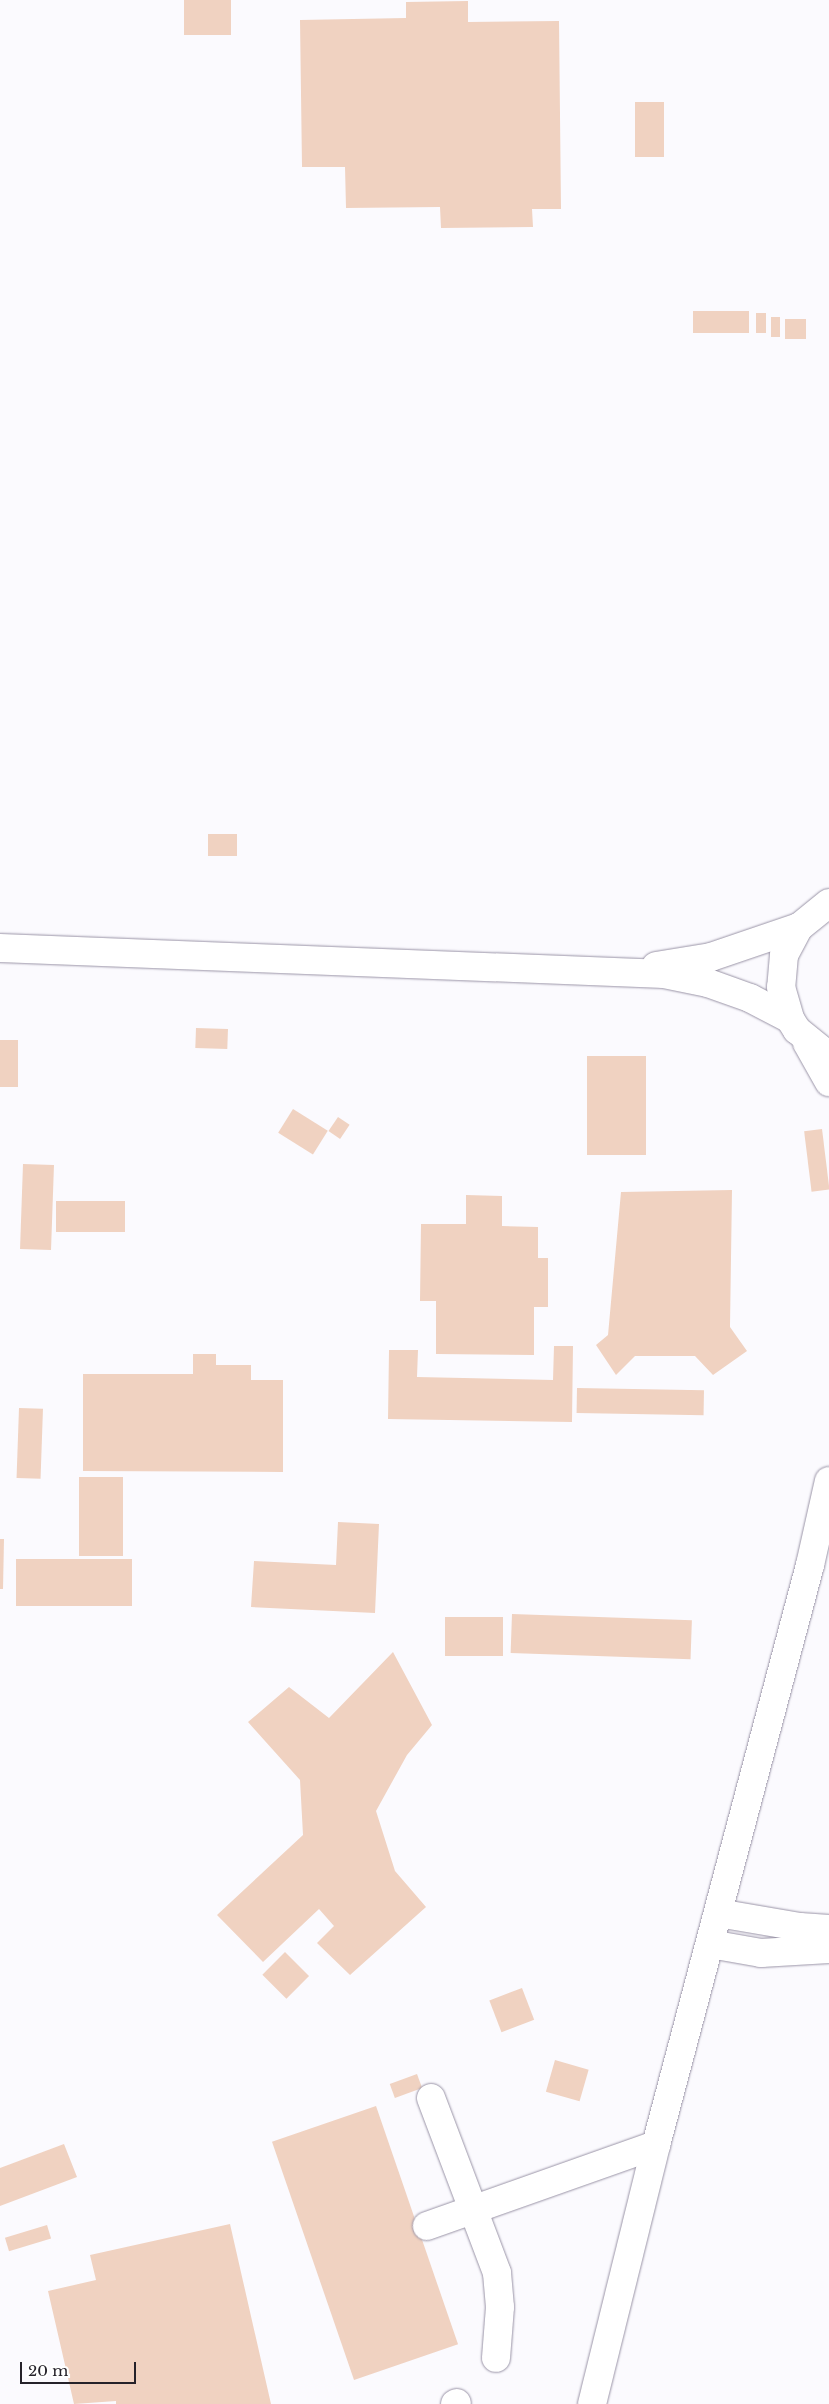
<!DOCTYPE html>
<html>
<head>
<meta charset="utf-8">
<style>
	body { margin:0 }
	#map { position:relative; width:829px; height:2404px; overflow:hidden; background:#fbfafe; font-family:"Libre Baskerville",serif }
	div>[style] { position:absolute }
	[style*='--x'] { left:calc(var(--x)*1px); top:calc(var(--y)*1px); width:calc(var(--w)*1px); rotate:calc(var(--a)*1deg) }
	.building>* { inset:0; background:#f0d2c1; transform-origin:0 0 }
	.roads { filter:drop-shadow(0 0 1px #9a94a7) drop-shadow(0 0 1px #9a94a7) }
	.minor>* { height:28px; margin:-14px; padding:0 14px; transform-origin:14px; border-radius:14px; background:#fff }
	span { translate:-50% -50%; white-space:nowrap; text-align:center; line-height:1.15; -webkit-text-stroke:5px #fff; paint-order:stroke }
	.scale { position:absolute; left:20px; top:2362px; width:116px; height:22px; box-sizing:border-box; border:2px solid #25222a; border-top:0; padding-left:6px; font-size:15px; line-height:18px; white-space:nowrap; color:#25222a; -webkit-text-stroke:4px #fff; paint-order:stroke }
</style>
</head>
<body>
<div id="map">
	<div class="building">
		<i style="left:184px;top:0;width:47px;height:35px"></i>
		<i style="clip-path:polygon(468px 1px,468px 22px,559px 21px,561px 209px,532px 209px,533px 227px,441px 228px,440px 207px,346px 208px,345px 167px,302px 167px,300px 20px,406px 18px,406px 2px)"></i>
		<i style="left:635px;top:102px;width:29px;height:55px"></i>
		<i style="left:693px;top:311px;width:56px;height:22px"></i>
		<i style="left:756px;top:313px;width:10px;height:20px"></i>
		<i style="left:771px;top:317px;width:9px;height:20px"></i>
		<i style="left:785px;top:319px;width:21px;height:20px"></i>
		<i style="left:208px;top:834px;width:29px;height:22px"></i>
		<i style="left:196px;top:1028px;width:32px;height:20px;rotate:2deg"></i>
		<i style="left:0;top:1040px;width:18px;height:47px"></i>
		<i style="left:646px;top:1056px;width:99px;height:59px;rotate:90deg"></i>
		<i style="left:293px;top:1109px;width:41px;height:28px;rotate:32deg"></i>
		<i style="left:338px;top:1117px;width:14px;height:17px;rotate:34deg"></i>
		<i style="left:822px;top:1129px;width:61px;height:18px;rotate:83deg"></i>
		<i style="left:23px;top:1164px;width:31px;height:85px;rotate:2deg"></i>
		<i style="clip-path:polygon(732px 1190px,730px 1327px,747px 1351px,713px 1375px,695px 1356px,635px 1356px,616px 1375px,596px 1345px,608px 1335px,621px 1192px)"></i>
		<i style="clip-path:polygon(466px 1195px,502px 1196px,502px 1226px,538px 1227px,538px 1258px,548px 1258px,548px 1307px,534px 1307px,534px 1355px,436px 1354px,436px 1301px,420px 1301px,421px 1224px,466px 1224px)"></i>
		<i style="left:56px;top:1201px;width:69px;height:31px"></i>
		<i style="clip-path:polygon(554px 1346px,573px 1346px,572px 1422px,388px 1419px,389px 1350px,418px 1350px,417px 1377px,553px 1380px)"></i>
		<i style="clip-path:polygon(193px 1354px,216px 1354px,216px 1365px,251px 1365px,251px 1380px,283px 1380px,283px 1472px,83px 1471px,83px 1374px,193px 1374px)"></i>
		<i style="left:577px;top:1388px;width:127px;height:25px;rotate:1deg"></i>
		<i style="left:19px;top:1408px;width:24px;height:70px;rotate:2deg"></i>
		<i style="left:79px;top:1477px;width:44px;height:79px"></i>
		<i style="clip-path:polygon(338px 1522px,379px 1524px,375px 1613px,251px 1607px,254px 1561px,336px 1565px)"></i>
		<i style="clip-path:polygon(0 1539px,4px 1539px,3px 1589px,0 1589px)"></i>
		<i style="left:16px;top:1559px;width:116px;height:47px"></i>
		<i style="left:512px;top:1614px;width:180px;height:39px;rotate:2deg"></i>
		<i style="left:445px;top:1617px;width:58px;height:39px"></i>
		<i style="clip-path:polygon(393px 1652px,432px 1725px,407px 1755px,376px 1811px,395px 1871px,426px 1907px,350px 1975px,317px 1943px,334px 1926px,319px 1909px,263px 1962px,217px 1915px,303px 1835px,300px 1780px,248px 1722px,289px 1687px,329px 1718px)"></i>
		<i style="left:285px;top:1952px;width:34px;height:32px;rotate:45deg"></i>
		<i style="left:522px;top:1988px;width:34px;height:35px;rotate:69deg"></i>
		<i style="left:555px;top:2060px;width:35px;height:33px;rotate:16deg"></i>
		<i style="left:417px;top:2074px;width:15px;height:29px;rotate:70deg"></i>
		<i style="left:376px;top:2106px;width:252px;height:110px;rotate:71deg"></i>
		<i style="clip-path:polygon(64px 2144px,77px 2177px,0 2206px,0 2168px)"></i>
		<i style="clip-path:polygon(230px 2224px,271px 2404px,116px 2404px,116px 2401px,74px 2404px,48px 2291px,96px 2280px,90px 2255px)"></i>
		<i style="left:47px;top:2225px;width:14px;height:44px;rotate:73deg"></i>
	</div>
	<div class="roads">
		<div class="minor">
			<i style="--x:829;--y:903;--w:38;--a:141"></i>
			<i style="--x:799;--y:927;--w:32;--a:118"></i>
			<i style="--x:784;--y:955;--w:32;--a:95"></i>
			<i style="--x:781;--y:987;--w:33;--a:74"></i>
			<i style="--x:790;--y:1019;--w:13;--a:58"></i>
			<i style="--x:797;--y:1030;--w:41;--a:39.1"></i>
			<i style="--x:0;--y:948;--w:665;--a:2.24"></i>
			<i style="--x:664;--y:974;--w:45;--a:11.6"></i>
			<i style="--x:708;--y:983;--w:45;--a:19.7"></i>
			<i style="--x:750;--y:998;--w:45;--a:27.7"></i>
			<i style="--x:656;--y:966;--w:56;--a:-9.3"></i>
			<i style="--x:711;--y:957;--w:93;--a:-18.8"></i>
			<i style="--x:807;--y:1043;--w:45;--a:60.6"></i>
			<i style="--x:718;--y:1913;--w:83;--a:9.7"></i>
			<i style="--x:800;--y:1927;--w:29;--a:4"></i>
			<i style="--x:710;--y:1944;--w:52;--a:10"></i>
			<i style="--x:761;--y:1953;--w:68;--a:-3.4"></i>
			<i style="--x:431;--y:2098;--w:187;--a:69.3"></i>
			<i style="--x:497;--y:2273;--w:34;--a:85"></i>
			<i style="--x:500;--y:2307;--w:51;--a:94.5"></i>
			<i style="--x:427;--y:2226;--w:243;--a:-19.5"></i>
			<i style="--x:455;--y:2404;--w:2;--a:-27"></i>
			<i style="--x:592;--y:2404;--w:267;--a:-76.1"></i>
			<i style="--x:656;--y:2145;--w:600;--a:-75.13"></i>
			<i style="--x:810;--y:1565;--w:86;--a:-77.3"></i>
		</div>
	</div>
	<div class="scale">20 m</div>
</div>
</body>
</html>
